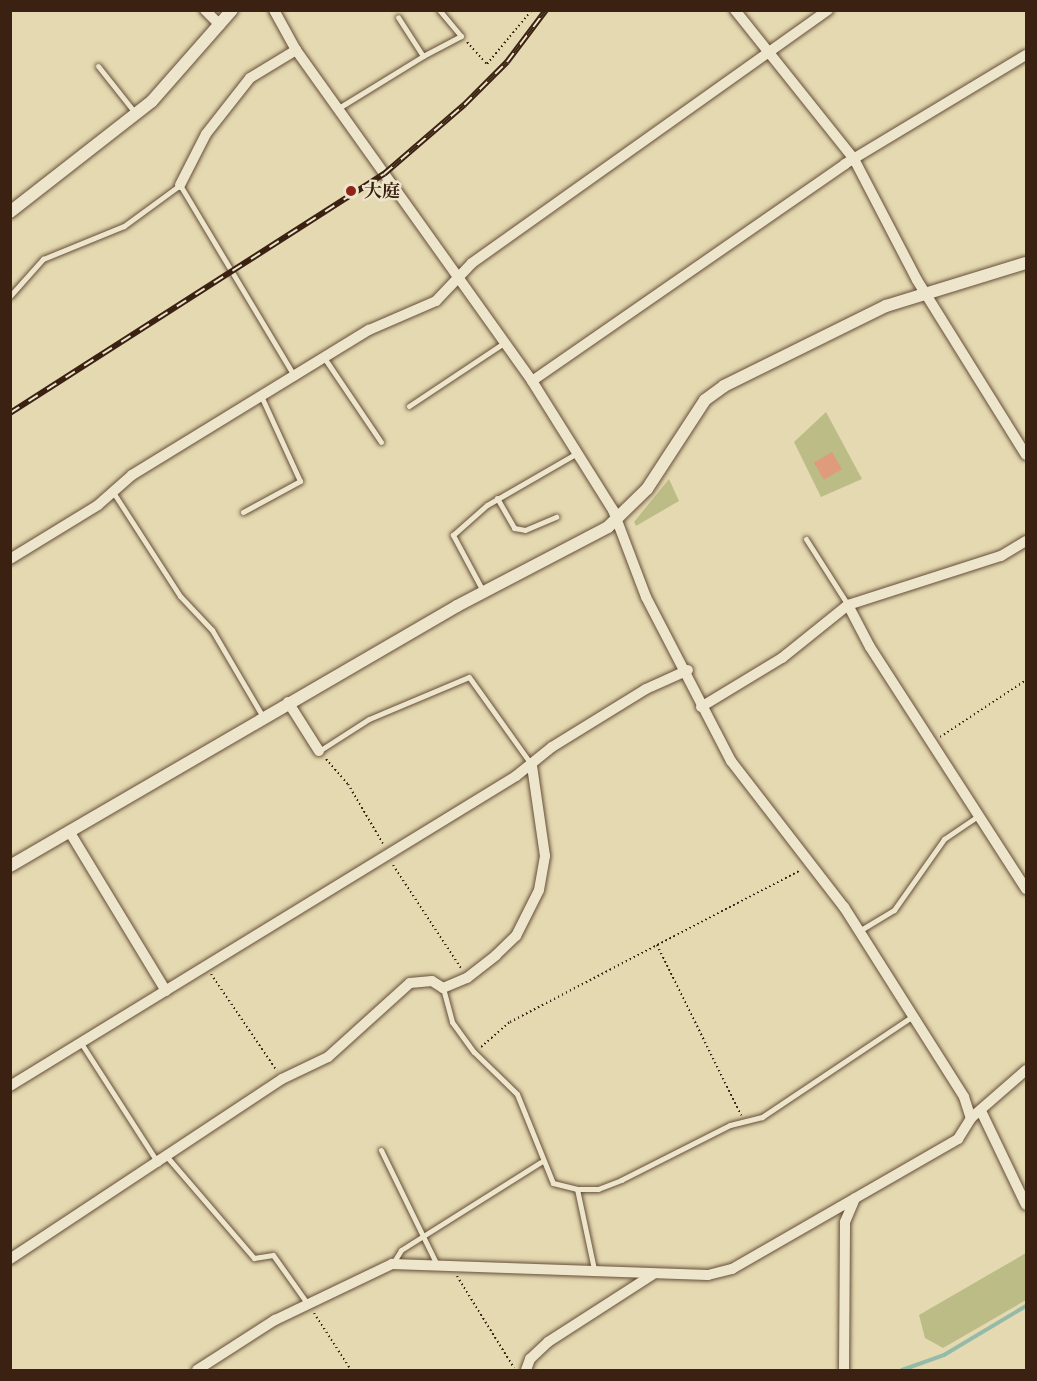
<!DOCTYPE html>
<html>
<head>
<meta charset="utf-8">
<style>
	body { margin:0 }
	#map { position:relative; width:1037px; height:1381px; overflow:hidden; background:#e5d9b1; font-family:"IM FELL Great Primer","Noto Serif JP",serif }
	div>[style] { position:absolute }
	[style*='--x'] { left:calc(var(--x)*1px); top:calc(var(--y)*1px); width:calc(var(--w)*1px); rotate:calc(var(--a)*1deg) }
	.green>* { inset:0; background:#bcbd86 }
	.stream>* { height:4px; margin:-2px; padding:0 2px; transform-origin:2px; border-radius:2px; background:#96baa8 }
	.building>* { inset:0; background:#de9c7d; transform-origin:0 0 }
	.path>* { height:2px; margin-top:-1px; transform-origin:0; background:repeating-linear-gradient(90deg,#3a2111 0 1.5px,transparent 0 4.5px) }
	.roads { filter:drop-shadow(0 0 2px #654f39) drop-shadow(0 0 2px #654f39) }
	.service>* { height:5px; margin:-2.5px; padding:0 2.5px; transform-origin:2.5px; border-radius:2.5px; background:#eee6cc }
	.minor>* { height:10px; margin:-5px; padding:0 5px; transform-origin:5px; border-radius:5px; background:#eee6cc }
	.tertiary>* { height:12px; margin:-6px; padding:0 6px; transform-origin:6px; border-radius:6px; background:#eee6cc }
	.rail>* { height:6px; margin-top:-3px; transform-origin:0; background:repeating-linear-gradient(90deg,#eee6cc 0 11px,#3a2111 0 22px); box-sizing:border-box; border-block:2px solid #3a2111 }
	.dots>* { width:16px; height:16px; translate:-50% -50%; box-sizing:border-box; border:3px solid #eee6cc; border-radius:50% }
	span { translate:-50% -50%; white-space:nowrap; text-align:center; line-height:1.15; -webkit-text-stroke:4.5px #eee6cc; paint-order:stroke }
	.poi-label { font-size:18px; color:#3a2111; font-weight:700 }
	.left { translate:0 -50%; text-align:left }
	.frame { position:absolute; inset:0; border:12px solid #3a2111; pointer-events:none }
</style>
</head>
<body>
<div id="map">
	<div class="green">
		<i style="clip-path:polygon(826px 412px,862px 479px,821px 497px,794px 442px)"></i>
		<i style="clip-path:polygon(669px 479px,679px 501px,636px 526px,634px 522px)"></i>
		<i style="clip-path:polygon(1026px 1253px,1026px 1300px,943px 1348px,925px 1338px,919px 1315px)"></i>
	</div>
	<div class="stream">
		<i style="--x:902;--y:1370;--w:45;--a:-19.7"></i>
		<i style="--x:944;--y:1355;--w:96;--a:-30.9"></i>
	</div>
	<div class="building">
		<i style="left:832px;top:452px;width:20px;height:21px;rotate:60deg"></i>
	</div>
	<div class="path">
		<i style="--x:467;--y:42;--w:30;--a:48"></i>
		<i style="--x:487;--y:64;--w:70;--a:-50.2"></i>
		<i style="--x:940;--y:737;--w:103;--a:-33.5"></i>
		<i style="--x:326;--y:759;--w:33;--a:49"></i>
		<i style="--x:348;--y:784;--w:69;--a:59.7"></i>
		<i style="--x:393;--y:865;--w:123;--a:56.6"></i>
		<i style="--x:657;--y:945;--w:190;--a:63.7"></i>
		<i style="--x:211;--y:974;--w:117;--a:55.8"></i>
		<i style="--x:481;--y:1047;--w:38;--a:-41"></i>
		<i style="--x:510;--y:1022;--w:328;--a:-27.6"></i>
		<i style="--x:457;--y:1276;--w:108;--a:58.2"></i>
		<i style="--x:314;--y:1313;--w:68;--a:57"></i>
	</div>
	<div class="roads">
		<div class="service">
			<i style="--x:423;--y:56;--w:43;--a:-27.8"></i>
			<i style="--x:461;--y:36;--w:34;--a:-130"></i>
			<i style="--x:98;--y:66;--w:61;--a:51.6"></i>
			<i style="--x:337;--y:109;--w:101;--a:-31.6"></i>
			<i style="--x:423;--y:56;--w:46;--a:-122.7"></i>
			<i style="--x:10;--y:296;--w:50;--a:-48.3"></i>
			<i style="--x:43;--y:259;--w:87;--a:-22.2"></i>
			<i style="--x:124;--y:226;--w:69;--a:-36.2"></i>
			<i style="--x:180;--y:185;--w:224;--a:59.1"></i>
			<i style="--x:325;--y:359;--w:100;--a:56"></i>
			<i style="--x:409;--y:406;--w:114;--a:-33.6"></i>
			<i style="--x:113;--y:492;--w:124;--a:57.2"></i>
			<i style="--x:180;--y:596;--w:47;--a:46.7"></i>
			<i style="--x:212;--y:630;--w:101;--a:59.6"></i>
			<i style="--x:497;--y:498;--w:34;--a:60"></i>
			<i style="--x:514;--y:528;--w:11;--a:10"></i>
			<i style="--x:525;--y:530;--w:34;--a:-23"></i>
			<i style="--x:243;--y:512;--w:65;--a:-28.5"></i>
			<i style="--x:300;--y:481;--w:91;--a:-114.6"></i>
			<i style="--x:806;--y:539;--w:78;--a:57.5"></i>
			<i style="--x:483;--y:591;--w:64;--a:-118.2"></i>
			<i style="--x:453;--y:535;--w:45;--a:-41.4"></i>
			<i style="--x:487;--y:505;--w:104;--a:-30"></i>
			<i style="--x:319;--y:751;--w:59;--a:-32.6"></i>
			<i style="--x:369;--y:719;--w:108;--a:-22.8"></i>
			<i style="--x:469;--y:677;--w:107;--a:54.5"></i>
			<i style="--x:859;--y:931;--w:41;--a:-31"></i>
			<i style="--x:894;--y:910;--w:87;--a:-54.8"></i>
			<i style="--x:944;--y:839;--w:41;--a:-34.1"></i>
			<i style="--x:443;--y:988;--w:35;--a:75"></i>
			<i style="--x:452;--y:1022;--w:37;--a:54"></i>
			<i style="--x:474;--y:1052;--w:60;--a:44.3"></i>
			<i style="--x:517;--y:1094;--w:96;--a:68"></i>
			<i style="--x:553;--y:1183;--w:25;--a:14"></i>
			<i style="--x:577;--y:1189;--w:82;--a:78"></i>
			<i style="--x:81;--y:1043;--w:143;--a:57.3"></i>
			<i style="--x:381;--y:1150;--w:126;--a:64"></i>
			<i style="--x:168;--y:1158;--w:132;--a:49.3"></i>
			<i style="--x:254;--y:1258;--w:19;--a:-9"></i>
			<i style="--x:273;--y:1255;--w:59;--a:54.7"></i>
			<i style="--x:577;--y:1189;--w:21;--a:0"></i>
			<i style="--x:598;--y:1189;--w:25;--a:-21"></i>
			<i style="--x:621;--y:1180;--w:122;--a:-26.8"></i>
			<i style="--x:730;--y:1125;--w:33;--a:-14"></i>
			<i style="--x:762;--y:1117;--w:182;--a:-33.8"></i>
			<i style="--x:393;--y:1263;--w:15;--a:-58"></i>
			<i style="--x:401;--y:1250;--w:165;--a:-32.2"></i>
		</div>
		<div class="minor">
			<i style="--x:205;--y:10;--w:21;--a:45"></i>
			<i style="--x:274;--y:10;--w:46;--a:61.2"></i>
			<i style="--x:296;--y:50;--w:407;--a:54.5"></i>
			<i style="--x:532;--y:381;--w:152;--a:57.9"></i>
			<i style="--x:613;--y:510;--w:93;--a:69.2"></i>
			<i style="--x:646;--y:597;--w:185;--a:62.6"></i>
			<i style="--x:731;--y:761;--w:185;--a:52.3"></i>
			<i style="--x:844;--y:907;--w:225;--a:57.7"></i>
			<i style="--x:964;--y:1097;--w:22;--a:72"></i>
			<i style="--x:735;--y:10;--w:191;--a:51.4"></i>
			<i style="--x:854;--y:159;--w:136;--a:62.5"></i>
			<i style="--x:917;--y:280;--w:206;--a:58.1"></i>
			<i style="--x:180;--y:185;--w:57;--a:-63"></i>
			<i style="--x:206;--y:134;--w:71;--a:-51.8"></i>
			<i style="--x:250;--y:78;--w:54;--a:-31.3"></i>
			<i style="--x:532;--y:381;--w:381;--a:-34.7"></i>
			<i style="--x:845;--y:164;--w:211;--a:-31.1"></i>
			<i style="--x:10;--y:559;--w:103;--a:-31.5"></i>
			<i style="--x:98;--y:505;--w:45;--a:-41.4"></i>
			<i style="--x:132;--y:475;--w:278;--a:-31.5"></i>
			<i style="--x:369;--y:330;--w:73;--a:-23.4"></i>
			<i style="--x:436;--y:301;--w:52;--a:-46.5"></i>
			<i style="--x:472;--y:263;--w:437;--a:-35.4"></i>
			<i style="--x:848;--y:605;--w:47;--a:62.4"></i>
			<i style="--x:870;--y:647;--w:288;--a:57.2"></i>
			<i style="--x:288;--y:702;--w:58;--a:57.7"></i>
			<i style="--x:701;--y:707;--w:95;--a:-31.2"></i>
			<i style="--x:782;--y:658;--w:85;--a:-38.8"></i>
			<i style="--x:848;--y:605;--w:161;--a:-17.8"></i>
			<i style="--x:1001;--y:556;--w:29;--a:-31"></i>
			<i style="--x:69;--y:831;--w:187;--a:58.8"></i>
			<i style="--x:10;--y:1086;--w:593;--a:-31.49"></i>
			<i style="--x:516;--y:776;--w:46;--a:-38.9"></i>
			<i style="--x:552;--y:747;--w:110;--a:-31.7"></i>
			<i style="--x:646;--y:689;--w:46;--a:-24.3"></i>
			<i style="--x:981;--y:1111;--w:104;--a:64.4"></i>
			<i style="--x:10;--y:1259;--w:326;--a:-33.5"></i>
			<i style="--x:282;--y:1079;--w:51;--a:-25.6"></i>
			<i style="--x:328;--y:1057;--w:110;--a:-42.1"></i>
			<i style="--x:410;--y:983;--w:22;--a:-5"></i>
			<i style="--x:432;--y:981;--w:13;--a:32"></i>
			<i style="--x:443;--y:988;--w:26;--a:-23"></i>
			<i style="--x:467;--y:978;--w:37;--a:-38"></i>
			<i style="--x:496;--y:955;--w:28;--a:-44"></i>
			<i style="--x:516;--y:936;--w:51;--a:-63.4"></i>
			<i style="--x:539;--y:890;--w:35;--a:-80"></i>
			<i style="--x:545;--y:856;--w:91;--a:-98.2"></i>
			<i style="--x:197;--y:1370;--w:93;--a:-32.7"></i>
			<i style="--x:275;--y:1320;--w:130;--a:-25.6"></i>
			<i style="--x:392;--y:1264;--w:316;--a:2"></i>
			<i style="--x:708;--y:1275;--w:25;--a:-14"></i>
			<i style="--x:732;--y:1269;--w:261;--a:-29.9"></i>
			<i style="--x:958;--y:1139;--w:25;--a:-58"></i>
			<i style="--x:971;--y:1118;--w:73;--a:-41.1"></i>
			<i style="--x:526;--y:1370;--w:12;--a:-70"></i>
			<i style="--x:530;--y:1359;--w:25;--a:-43"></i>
			<i style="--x:548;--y:1342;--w:124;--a:-32.8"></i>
			<i style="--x:844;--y:1370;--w:148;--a:-89.6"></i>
			<i style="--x:845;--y:1222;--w:26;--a:-67"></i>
		</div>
		<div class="tertiary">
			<i style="--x:10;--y:212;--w:180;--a:-38"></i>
			<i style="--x:152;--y:101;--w:121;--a:-48.7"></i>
			<i style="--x:10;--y:866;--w:517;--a:-30.18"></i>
			<i style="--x:457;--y:606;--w:170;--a:-27.6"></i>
			<i style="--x:608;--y:527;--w:54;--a:-44.3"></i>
			<i style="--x:647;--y:489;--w:106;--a:-56.9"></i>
			<i style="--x:705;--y:400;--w:24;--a:-36"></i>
			<i style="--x:724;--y:386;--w:181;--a:-26.3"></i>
			<i style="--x:886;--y:306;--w:146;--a:-17.1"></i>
		</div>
	</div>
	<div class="rail">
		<i style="--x:10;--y:413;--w:444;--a:-32.6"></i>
		<i style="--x:384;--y:174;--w:106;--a:-40.8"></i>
		<i style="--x:464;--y:105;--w:61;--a:-45"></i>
		<i style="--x:507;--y:62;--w:65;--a:-53.1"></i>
	</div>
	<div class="dots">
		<i style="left:351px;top:191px;background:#8f2418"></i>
	</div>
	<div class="poi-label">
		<span class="left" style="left:364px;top:191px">大庭</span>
	</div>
	<div class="frame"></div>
</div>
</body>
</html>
